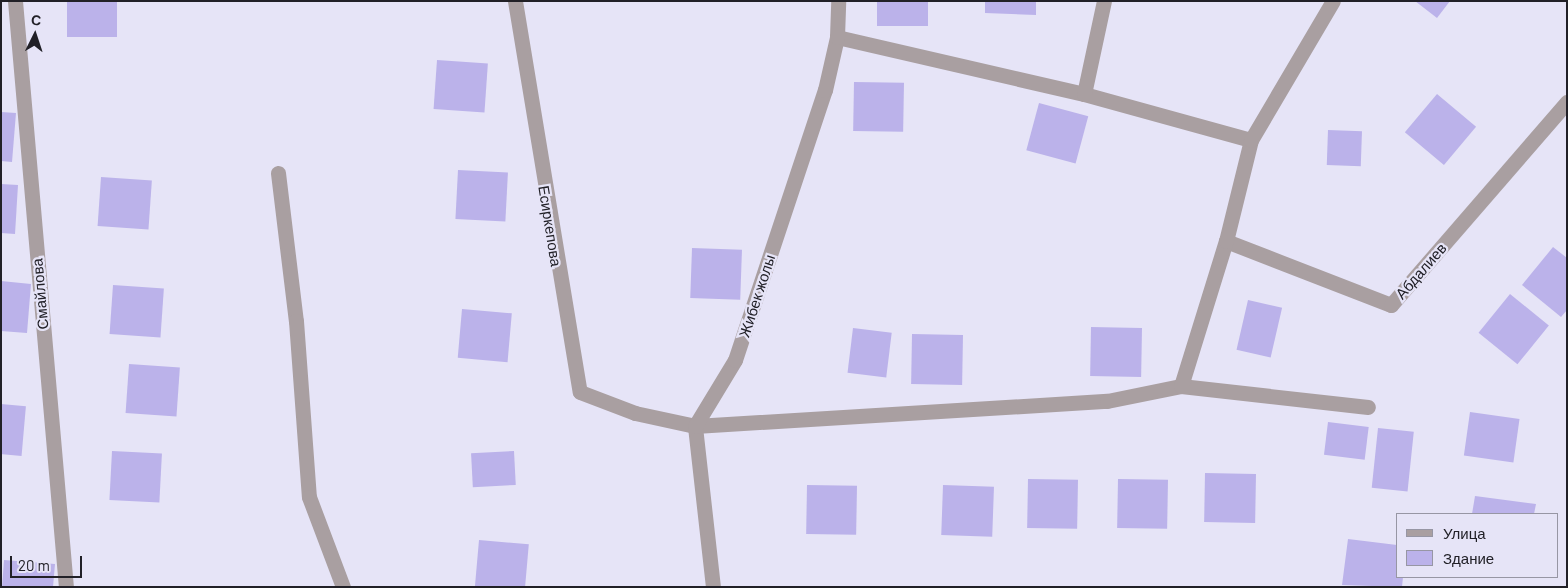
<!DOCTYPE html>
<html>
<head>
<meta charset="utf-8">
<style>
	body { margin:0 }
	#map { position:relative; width:1568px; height:588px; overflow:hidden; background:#e6e4f7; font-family:Barlow,sans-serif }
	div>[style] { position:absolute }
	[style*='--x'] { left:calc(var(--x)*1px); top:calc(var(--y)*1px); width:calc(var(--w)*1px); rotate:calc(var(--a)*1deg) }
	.building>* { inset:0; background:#bbb2ea; transform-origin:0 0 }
	.street>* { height:15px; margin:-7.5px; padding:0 7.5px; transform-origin:7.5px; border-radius:7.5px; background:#a99fa1 }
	span { translate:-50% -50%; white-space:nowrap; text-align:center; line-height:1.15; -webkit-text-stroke:4.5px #e6e4f7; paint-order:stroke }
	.street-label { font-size:15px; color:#212027 }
	.frame { position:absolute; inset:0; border:2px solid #212027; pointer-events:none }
	.legend { position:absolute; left:1396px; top:513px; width:162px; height:65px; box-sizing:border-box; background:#e6e4f7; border:1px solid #9796a4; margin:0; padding:6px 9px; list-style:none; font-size:15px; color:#212027 }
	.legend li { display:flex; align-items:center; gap:10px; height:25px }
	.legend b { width:25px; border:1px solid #9796a4 }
	.north { position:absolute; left:10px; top:10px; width:50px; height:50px; -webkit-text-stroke:4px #e6e4f7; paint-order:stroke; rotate:4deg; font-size:14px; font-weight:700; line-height:20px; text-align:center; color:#212027 }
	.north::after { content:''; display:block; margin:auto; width:18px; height:22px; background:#212027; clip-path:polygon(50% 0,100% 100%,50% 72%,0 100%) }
	.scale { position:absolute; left:10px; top:556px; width:72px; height:22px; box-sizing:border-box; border:2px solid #212027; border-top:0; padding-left:6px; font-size:15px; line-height:18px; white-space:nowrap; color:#212027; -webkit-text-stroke:4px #e6e4f7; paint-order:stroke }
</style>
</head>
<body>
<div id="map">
	<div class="building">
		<i style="left:67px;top:1px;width:50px;height:36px"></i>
		<i style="left:877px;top:1px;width:51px;height:25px"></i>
		<i style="clip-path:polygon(985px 1px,1036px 1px,1036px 15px,985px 13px)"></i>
		<i style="clip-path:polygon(1415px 1px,1450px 1px,1437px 18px)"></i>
		<i style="left:437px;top:60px;width:51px;height:49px;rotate:4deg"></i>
		<i style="left:854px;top:82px;width:50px;height:49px;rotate:1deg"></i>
		<i style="left:1437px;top:94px;width:51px;height:50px;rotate:40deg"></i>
		<i style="left:1039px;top:103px;width:51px;height:49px;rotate:15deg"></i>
		<i style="clip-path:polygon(1px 112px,16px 113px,12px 162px,1px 161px)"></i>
		<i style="left:1328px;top:130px;width:34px;height:35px;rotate:2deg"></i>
		<i style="left:458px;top:170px;width:50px;height:49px;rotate:3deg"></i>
		<i style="left:101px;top:177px;width:51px;height:49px;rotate:4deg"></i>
		<i style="clip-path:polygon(1px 184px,18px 185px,15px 234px,1px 233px)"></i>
		<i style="clip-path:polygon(1553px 247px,1567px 258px,1567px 310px,1561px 317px,1522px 285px)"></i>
		<i style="left:692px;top:248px;width:50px;height:50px;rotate:2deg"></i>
		<i style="clip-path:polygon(1px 281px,31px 284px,27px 333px,1px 331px)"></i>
		<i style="left:113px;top:285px;width:51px;height:49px;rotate:4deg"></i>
		<i style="left:1510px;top:294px;width:50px;height:50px;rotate:39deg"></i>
		<i style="left:1248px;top:300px;width:35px;height:51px;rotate:13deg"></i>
		<i style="left:462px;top:309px;width:50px;height:49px;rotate:5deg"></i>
		<i style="left:1091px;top:327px;width:51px;height:49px;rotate:1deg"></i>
		<i style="left:853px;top:328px;width:39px;height:45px;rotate:7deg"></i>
		<i style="left:912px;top:334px;width:51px;height:50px;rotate:1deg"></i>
		<i style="left:129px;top:364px;width:51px;height:49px;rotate:4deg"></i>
		<i style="left:1px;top:404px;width:25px;height:50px;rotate:5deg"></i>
		<i style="left:1470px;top:412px;width:50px;height:44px;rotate:8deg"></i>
		<i style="left:1328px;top:422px;width:41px;height:33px;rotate:7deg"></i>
		<i style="left:1378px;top:428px;width:36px;height:60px;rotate:6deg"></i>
		<i style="left:112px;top:451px;width:50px;height:49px;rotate:3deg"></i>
		<i style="left:514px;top:451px;width:34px;height:43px;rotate:87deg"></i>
		<i style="left:1205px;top:473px;width:51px;height:49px;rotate:1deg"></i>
		<i style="left:1028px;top:479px;width:50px;height:49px;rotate:1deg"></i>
		<i style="left:1118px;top:479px;width:50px;height:49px;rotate:1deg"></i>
		<i style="left:807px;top:485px;width:50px;height:49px;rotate:1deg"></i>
		<i style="left:943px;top:485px;width:51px;height:50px;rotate:2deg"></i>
		<i style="clip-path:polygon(1475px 496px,1536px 504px,1534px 514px,1472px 514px)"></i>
		<i style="clip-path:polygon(1348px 539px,1397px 545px,1397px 577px,1403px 577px,1402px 587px,1342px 585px)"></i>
		<i style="left:479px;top:540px;width:50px;height:47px;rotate:5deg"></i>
		<i style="clip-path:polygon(4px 560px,55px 564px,53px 587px,2px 587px)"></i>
	</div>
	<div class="street">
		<i style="--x:15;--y:1;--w:588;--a:85.03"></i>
		<i style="--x:515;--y:1;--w:396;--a:80.6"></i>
		<i style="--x:580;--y:392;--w:59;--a:20.9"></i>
		<i style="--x:635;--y:413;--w:61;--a:12.2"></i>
		<i style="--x:695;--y:426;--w:413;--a:-3.5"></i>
		<i style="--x:1107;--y:401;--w:76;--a:-11.5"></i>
		<i style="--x:1181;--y:386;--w:188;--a:6.4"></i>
		<i style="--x:837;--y:37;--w:253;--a:13"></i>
		<i style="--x:1084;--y:94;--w:173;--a:15.4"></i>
		<i style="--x:1084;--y:94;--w:95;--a:-77.9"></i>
		<i style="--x:278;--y:173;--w:149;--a:83.1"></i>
		<i style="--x:296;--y:321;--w:176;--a:85.8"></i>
		<i style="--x:309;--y:497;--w:96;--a:69.3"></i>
		<i style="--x:1226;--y:241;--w:177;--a:21.2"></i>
		<i style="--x:1391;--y:305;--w:269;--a:-49.1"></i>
		<i style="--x:1181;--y:386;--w:152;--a:-72.8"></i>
		<i style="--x:1226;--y:241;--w:104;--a:-76.1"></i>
		<i style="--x:1251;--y:140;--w:161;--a:-59.5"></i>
		<i style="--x:713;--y:587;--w:162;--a:-96.4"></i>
		<i style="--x:695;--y:426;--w:77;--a:-58.8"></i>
		<i style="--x:735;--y:360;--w:285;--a:-71.6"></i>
		<i style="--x:825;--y:90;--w:54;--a:-77.2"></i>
		<i style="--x:837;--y:37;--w:36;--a:-88"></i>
	</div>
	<div class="street-label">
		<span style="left:550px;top:226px;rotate:81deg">Есиркепова</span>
		<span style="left:1421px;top:271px;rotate:-49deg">Абдалиев</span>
		<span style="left:40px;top:294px;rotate:-95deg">Смайлова</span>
		<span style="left:757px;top:296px;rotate:-72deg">Жибек жолы</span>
	</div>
	<div class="frame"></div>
	<ul class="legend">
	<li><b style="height:6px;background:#a99fa1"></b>Улица</li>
	<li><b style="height:14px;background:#bbb2ea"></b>Здание</li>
	</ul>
	<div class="north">С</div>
	<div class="scale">20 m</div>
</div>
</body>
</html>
